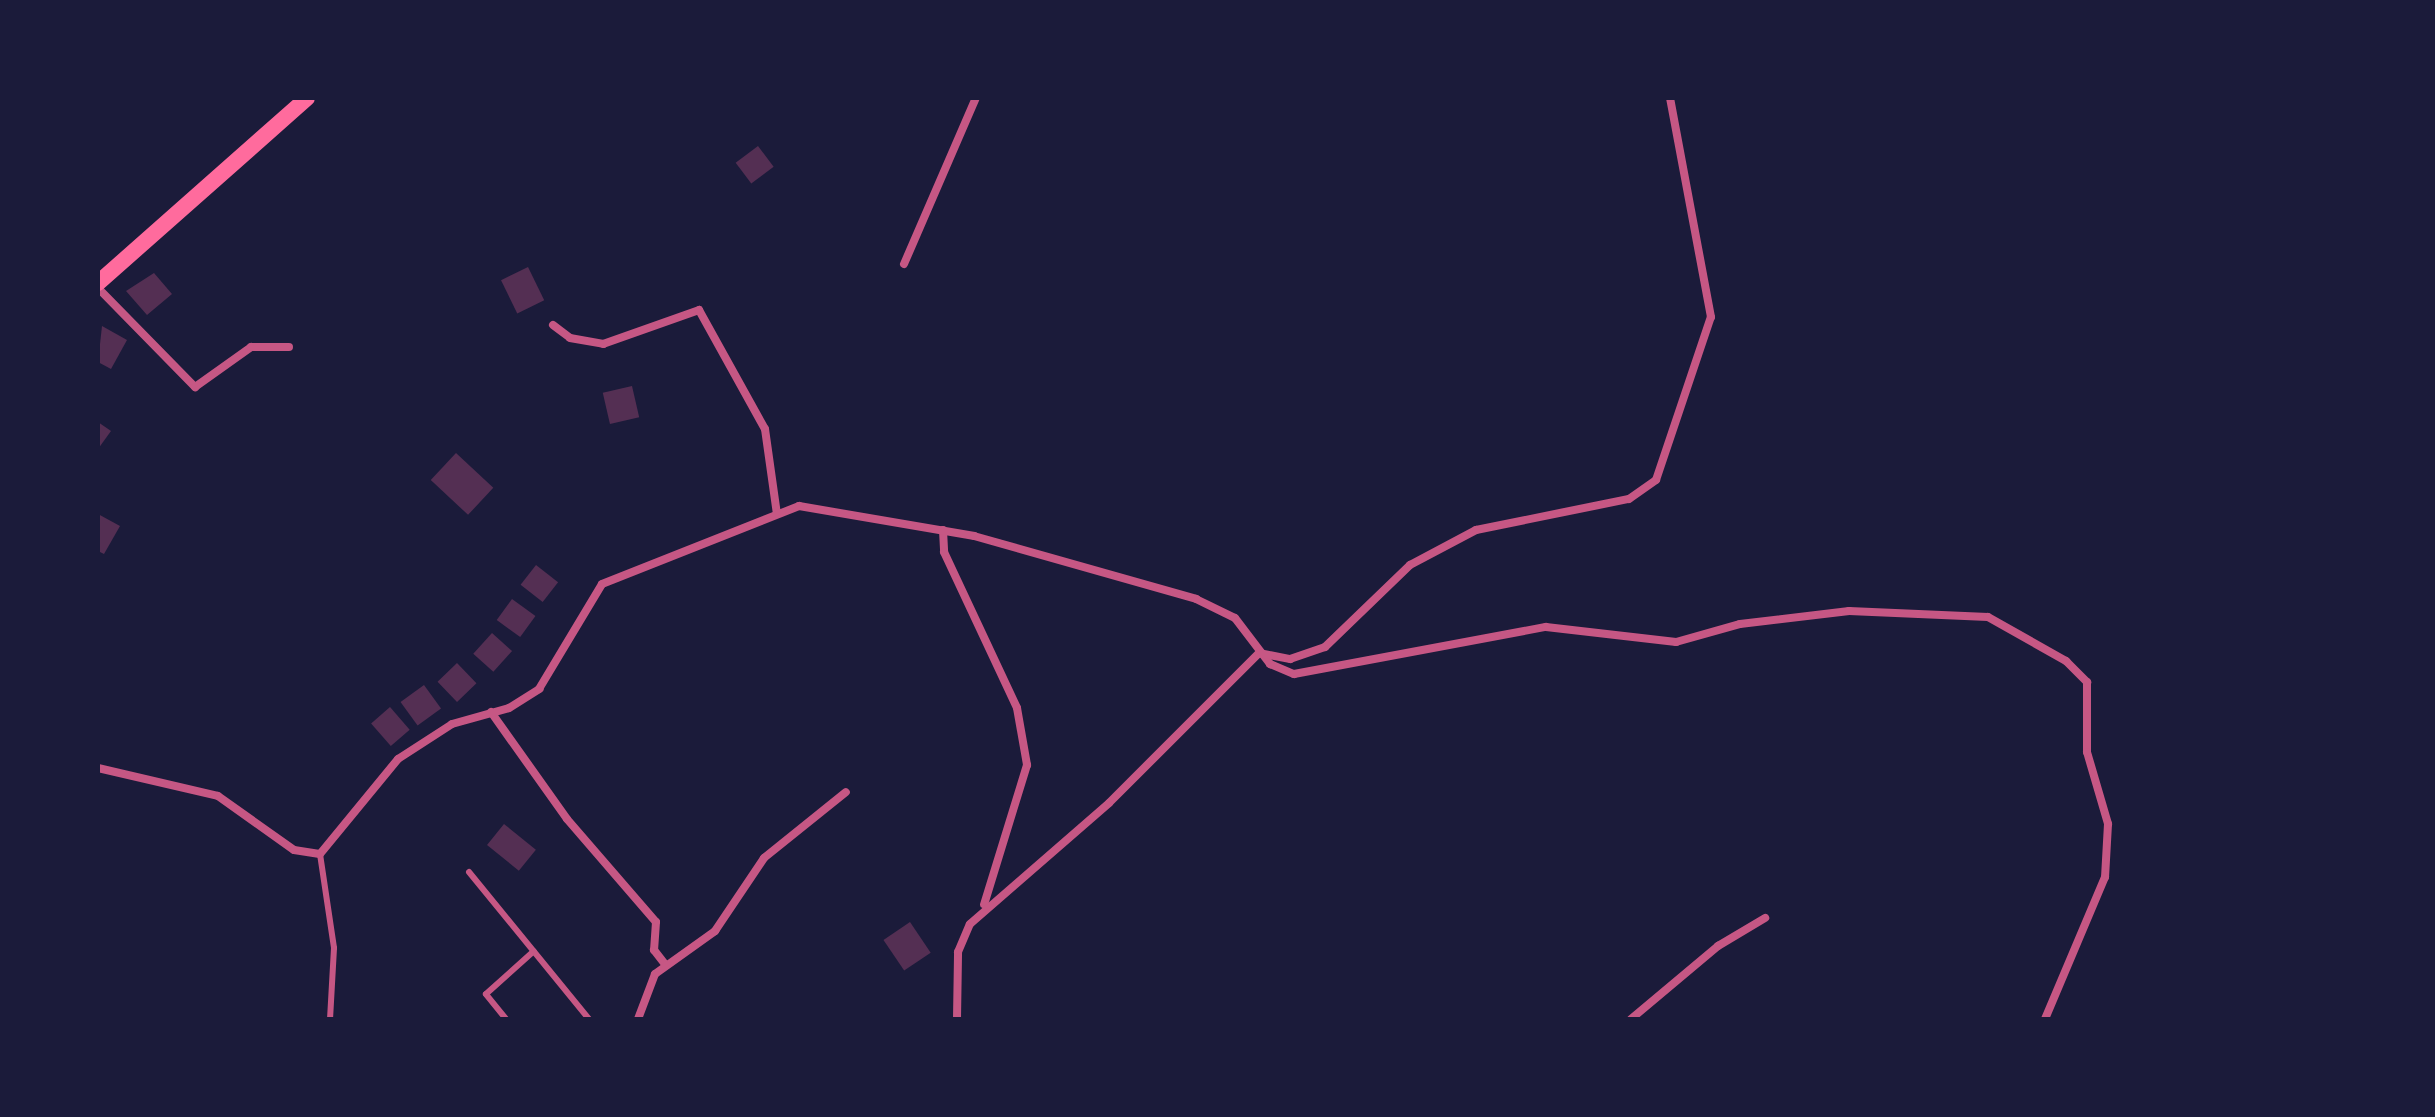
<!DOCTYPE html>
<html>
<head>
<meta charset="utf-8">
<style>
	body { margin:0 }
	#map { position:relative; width:2435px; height:1117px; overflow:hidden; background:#1b1b3a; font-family:"Public Sans",sans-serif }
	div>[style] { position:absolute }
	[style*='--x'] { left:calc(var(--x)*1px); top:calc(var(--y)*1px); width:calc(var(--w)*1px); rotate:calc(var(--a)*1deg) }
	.building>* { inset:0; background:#542f53; transform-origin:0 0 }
	.service>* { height:6px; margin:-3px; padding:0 3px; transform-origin:3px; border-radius:3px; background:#c65784 }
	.minor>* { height:8px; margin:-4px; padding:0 4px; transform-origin:4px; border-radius:4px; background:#c65784 }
	.secondary>* { height:16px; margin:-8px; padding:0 8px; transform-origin:8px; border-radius:8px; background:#ff6b9d }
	span { translate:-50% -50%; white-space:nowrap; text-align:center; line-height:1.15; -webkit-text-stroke:7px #1b1b3a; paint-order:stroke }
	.frame { position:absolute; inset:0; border:100px solid #1b1b3a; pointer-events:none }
</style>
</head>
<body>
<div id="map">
	<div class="building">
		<i style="left:758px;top:146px;width:26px;height:28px;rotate:53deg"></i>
		<i style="left:528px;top:267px;width:37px;height:30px;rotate:64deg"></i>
		<i style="clip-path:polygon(154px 273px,172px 294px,147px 315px,126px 291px)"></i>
		<i style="clip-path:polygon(102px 326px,127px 340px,111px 369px,98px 362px)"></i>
		<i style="left:632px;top:386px;width:32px;height:30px;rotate:77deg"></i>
		<i style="clip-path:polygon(98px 422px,111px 431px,98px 449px)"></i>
		<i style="left:456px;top:453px;width:51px;height:37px;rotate:43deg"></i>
		<i style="clip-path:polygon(98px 514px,120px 526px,104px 554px,98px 551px)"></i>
		<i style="left:536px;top:565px;width:28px;height:25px;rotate:38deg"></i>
		<i style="left:512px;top:599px;width:29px;height:26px;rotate:36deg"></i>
		<i style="left:492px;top:633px;width:27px;height:28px;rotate:42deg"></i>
		<i style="left:457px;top:663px;width:28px;height:27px;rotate:46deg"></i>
		<i style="left:424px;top:685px;width:29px;height:29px;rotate:54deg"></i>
		<i style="left:390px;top:707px;width:30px;height:25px;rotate:49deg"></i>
		<i style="left:504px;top:824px;width:41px;height:27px;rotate:39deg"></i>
		<i style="left:910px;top:922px;width:37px;height:32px;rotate:56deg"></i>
	</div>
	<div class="service">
		<i style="--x:320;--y:854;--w:95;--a:81.5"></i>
		<i style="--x:334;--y:948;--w:71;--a:93.2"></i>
		<i style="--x:469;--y:872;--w:190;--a:50.8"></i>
		<i style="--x:506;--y:1019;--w:32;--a:-129"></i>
		<i style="--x:486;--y:994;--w:64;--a:-41.9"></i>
	</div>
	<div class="minor">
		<i style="--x:904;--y:264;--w:181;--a:-66.6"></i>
		<i style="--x:98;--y:288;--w:139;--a:45.6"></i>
		<i style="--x:195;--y:387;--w:69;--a:-35.5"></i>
		<i style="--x:251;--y:347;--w:38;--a:0"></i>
		<i style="--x:553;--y:325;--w:21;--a:37"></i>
		<i style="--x:570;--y:338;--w:34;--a:10"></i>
		<i style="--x:603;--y:344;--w:102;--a:-19.5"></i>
		<i style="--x:699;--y:310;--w:136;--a:61"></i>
		<i style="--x:765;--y:429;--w:86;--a:82"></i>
		<i style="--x:943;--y:530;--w:22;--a:87"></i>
		<i style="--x:944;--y:552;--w:172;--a:64.9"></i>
		<i style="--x:1017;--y:708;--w:58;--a:80"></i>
		<i style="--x:1027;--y:765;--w:146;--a:107.1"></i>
		<i style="--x:491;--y:712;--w:131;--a:54.6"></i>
		<i style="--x:567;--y:819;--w:136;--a:49.2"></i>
		<i style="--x:656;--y:922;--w:28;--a:94"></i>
		<i style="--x:654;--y:950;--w:18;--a:52"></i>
		<i style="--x:98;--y:768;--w:123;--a:13.1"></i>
		<i style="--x:218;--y:796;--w:93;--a:35.4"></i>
		<i style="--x:294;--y:850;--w:26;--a:9"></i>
		<i style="--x:320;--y:854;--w:123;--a:-50.6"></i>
		<i style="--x:398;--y:759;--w:64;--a:-32.9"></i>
		<i style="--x:452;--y:724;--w:59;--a:-15.7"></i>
		<i style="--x:509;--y:708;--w:36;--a:-32"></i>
		<i style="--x:539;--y:689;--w:122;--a:-59"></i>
		<i style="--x:602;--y:584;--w:212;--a:-21.6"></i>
		<i style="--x:799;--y:506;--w:178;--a:9.7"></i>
		<i style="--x:974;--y:536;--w:231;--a:15.8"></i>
		<i style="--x:1196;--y:599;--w:43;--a:26"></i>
		<i style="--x:1235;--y:618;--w:58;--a:52.7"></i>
		<i style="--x:1270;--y:664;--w:26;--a:23"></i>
		<i style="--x:1294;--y:674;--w:256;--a:-10.6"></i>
		<i style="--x:1546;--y:627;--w:131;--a:6.6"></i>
		<i style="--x:1676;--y:642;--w:66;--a:-15.7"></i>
		<i style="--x:1740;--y:624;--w:110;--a:-6.8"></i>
		<i style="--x:1849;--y:611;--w:139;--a:2.5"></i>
		<i style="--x:1988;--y:617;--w:90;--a:29.4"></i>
		<i style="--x:2066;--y:661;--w:30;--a:45"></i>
		<i style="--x:2087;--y:682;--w:70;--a:90"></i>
		<i style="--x:2087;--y:752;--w:75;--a:73.7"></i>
		<i style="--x:2108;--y:824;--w:53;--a:93.2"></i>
		<i style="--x:2105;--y:877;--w:154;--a:112.9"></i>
		<i style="--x:638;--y:1019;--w:48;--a:-69.3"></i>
		<i style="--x:655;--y:974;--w:74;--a:-35.6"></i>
		<i style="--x:715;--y:931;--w:88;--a:-56.1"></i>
		<i style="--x:764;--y:858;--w:105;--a:-38.8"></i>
		<i style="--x:957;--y:1019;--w:67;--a:-89.1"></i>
		<i style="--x:958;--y:952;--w:30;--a:-67"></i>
		<i style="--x:970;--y:924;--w:184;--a:-41"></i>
		<i style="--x:1109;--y:803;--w:212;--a:-45"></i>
		<i style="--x:1259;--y:653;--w:32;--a:11"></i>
		<i style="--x:1290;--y:659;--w:37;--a:-19"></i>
		<i style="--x:1325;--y:647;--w:118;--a:-44"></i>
		<i style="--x:1410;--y:565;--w:75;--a:-27.9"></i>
		<i style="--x:1476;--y:530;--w:156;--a:-11.5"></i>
		<i style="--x:1629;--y:499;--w:33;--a:-35"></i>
		<i style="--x:1656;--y:480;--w:172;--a:-71.4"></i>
		<i style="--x:1711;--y:317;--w:223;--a:-100.6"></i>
		<i style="--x:1631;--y:1019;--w:114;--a:-40"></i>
		<i style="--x:1718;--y:946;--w:55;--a:-30.8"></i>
	</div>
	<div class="secondary">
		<i style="--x:98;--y:283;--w:279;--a:-41.5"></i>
	</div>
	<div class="frame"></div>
</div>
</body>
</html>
